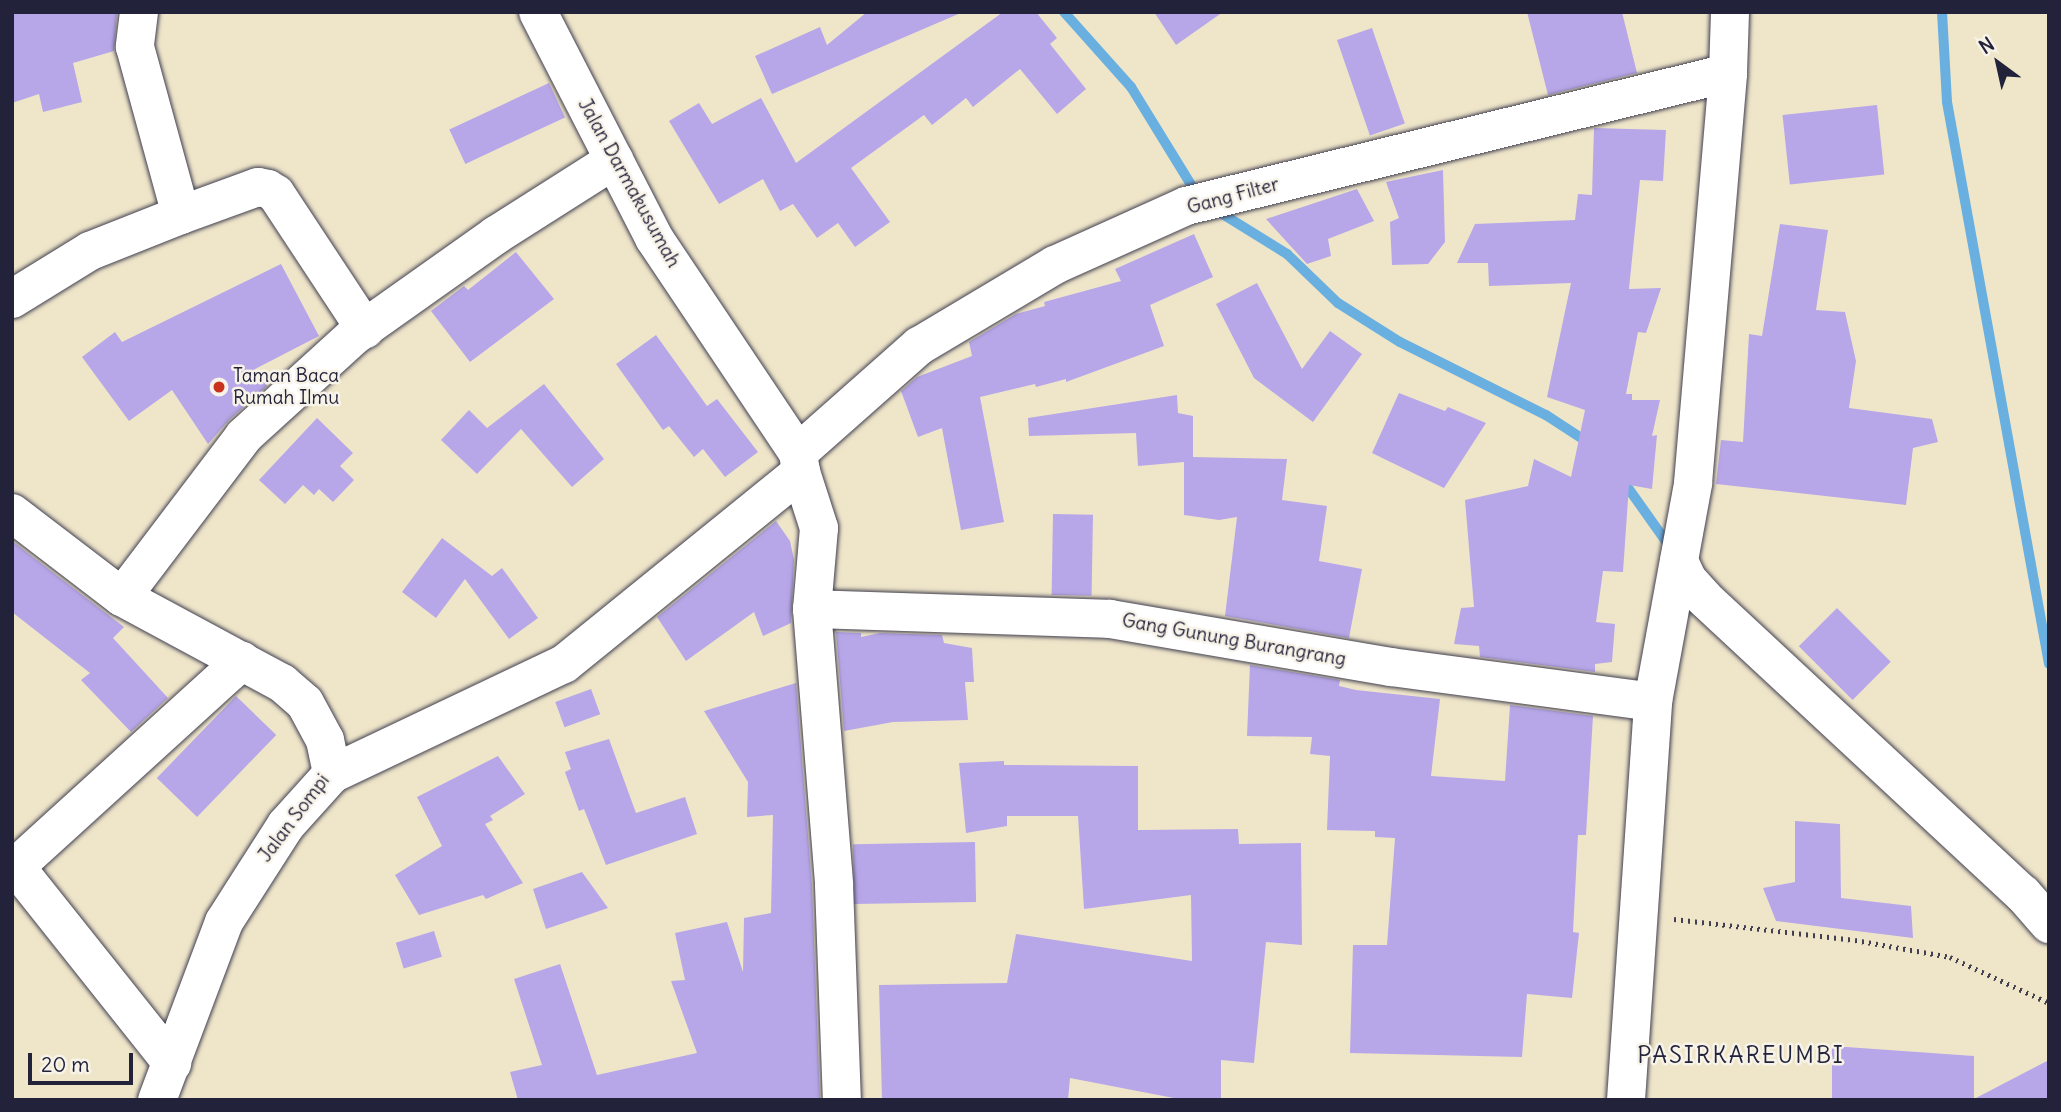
<!DOCTYPE html>
<html>
<head>
<meta charset="utf-8">
<style>
	body { margin:0 }
	#map { position:relative; width:2061px; height:1112px; overflow:hidden; background:#efe6ca; font-family:Delius,sans-serif }
	div>[style] { position:absolute }
	[style*='--x'] { left:calc(var(--x)*1px); top:calc(var(--y)*1px); width:calc(var(--w)*1px); rotate:calc(var(--a)*1deg) }
	.stream>* { height:10px; margin:-5px; padding:0 5px; transform-origin:5px; border-radius:5px; background:#69b0e0 }
	.building>* { inset:0; background:#b7a7e8; transform-origin:0 0 }
	.path>* { height:4.5px; margin-top:-2.25px; transform-origin:0; background:repeating-linear-gradient(90deg,#413f50 0 2px,transparent 0 7px) }
	.roads { filter:drop-shadow(0 0 2px #413f50) drop-shadow(0 0 2px #413f50) }
	.street>* { height:38px; margin:-19px; padding:0 19px; transform-origin:19px; border-radius:19px; background:#fff }
	.secondary>* { height:38px; margin:-19px; padding:0 19px; transform-origin:19px; border-radius:19px; background:#fff }
	.primary>* { height:38px; margin:-19px; padding:0 19px; transform-origin:19px; border-radius:19px; background:#fff }
	.dots>* { width:19px; height:19px; translate:-50% -50%; box-sizing:border-box; border:4px solid #f7f3e8; border-radius:50% }
	span { translate:-50% -50%; white-space:nowrap; text-align:center; line-height:1.15; -webkit-text-stroke:5px #f7f3e8; paint-order:stroke }
	.street-label { font-size:19px; color:#22223b }
	.poi-label { font-size:19px; color:#22223b }
	.left { translate:0 -50%; text-align:left }
	.quarter-label { font-size:23px; color:#22223b; letter-spacing:2px }
	.frame { position:absolute; inset:0; border:14px solid #22223b; pointer-events:none }
	.north { position:absolute; left:1963px; top:28px; width:70px; height:70px; -webkit-text-stroke:5px #f7f3e8; paint-order:stroke; rotate:327deg; font-size:19px; font-weight:700; line-height:28px; text-align:center; color:#22223b }
	.north::after { content:''; display:block; margin:auto; width:24px; height:32px; background:#22223b; clip-path:polygon(50% 0,100% 100%,50% 72%,0 100%) }
	.scale { position:absolute; left:28px; top:1053px; width:105px; height:32px; box-sizing:border-box; border:4px solid #22223b; border-top:0; padding-left:9px; font-size:21px; line-height:24px; white-space:nowrap; color:#22223b; -webkit-text-stroke:5px #f7f3e8; paint-order:stroke }
</style>
</head>
<body>
<div id="map">
	<div class="stream">
		<i style="--x:1064;--y:12;--w:101;--a:48.2"></i>
		<i style="--x:1131;--y:87;--w:128;--a:58.4"></i>
		<i style="--x:1942;--y:12;--w:90;--a:86.8"></i>
		<i style="--x:1947;--y:102;--w:571;--a:79.71"></i>
		<i style="--x:1216;--y:210;--w:84;--a:31.8"></i>
		<i style="--x:1287;--y:254;--w:71;--a:43.9"></i>
		<i style="--x:1338;--y:303;--w:73;--a:32.2"></i>
		<i style="--x:1400;--y:342;--w:163;--a:26.6"></i>
		<i style="--x:1546;--y:415;--w:51;--a:33.1"></i>
		<i style="--x:1621;--y:478;--w:85;--a:54.6"></i>
	</div>
	<div class="building">
		<i style="clip-path:polygon(12px 12px,117px 12px,114px 51px,73px 63px,82px 102px,43px 112px,39px 94px,12px 103px)"></i>
		<i style="clip-path:polygon(867px 12px,963px 12px,772px 94px,755px 56px,820px 27px,827px 45px)"></i>
		<i style="clip-path:polygon(1003px 12px,1036px 12px,1057px 38px,1050px 44px,1086px 89px,1057px 114px,1020px 69px,973px 107px,966px 98px,932px 125px,924px 115px,851px 168px,890px 222px,855px 247px,838px 223px,817px 238px,793px 204px,780px 211px,763px 179px,719px 204px,669px 121px,699px 103px,712px 124px,761px 98px,796px 163px)"></i>
		<i style="clip-path:polygon(1154px 12px,1223px 12px,1176px 45px)"></i>
		<i style="clip-path:polygon(1527px 12px,1622px 12px,1637px 73px,1548px 95px)"></i>
		<i style="left:1372px;top:28px;width:101px;height:37px;rotate:71deg"></i>
		<i style="left:549px;top:83px;width:38px;height:110px;rotate:65deg"></i>
		<i style="left:1877px;top:105px;width:70px;height:95px;rotate:84deg"></i>
		<i style="clip-path:polygon(1594px 128px,1666px 130px,1663px 181px,1640px 180px,1629px 289px,1661px 288px,1646px 333px,1638px 332px,1626px 394px,1632px 394px,1632px 400px,1660px 400px,1652px 436px,1657px 435px,1652px 489px,1629px 485px,1623px 572px,1603px 571px,1596px 622px,1615px 624px,1612px 662px,1595px 664px,1595px 672px,1480px 657px,1479px 646px,1454px 644px,1461px 608px,1474px 607px,1465px 500px,1528px 486px,1534px 459px,1571px 477px,1585px 410px,1547px 397px,1571px 283px,1489px 286px,1488px 263px,1457px 263px,1475px 224px,1575px 220px,1578px 194px,1592px 195px)"></i>
		<i style="clip-path:polygon(1443px 170px,1445px 242px,1428px 264px,1392px 265px,1390px 222px,1399px 218px,1386px 182px)"></i>
		<i style="clip-path:polygon(1357px 189px,1374px 221px,1328px 239px,1331px 256px,1307px 264px,1266px 219px)"></i>
		<i style="clip-path:polygon(1780px 224px,1828px 230px,1816px 310px,1845px 312px,1856px 361px,1849px 408px,1932px 419px,1938px 442px,1913px 448px,1906px 505px,1716px 484px,1721px 440px,1743px 442px,1749px 334px,1762px 336px)"></i>
		<i style="clip-path:polygon(1194px 234px,1213px 277px,1150px 305px,1164px 346px,1066px 382px,1066px 379px,1036px 387px,1035px 384px,980px 397px,1004px 522px,961px 530px,942px 428px,918px 437px,901px 391px,917px 377px,972px 356px,969px 342px,1016px 314px,1045px 306px,1044px 302px,1121px 281px,1115px 269px)"></i>
		<i style="clip-path:polygon(516px 252px,554px 299px,470px 362px,431px 311px,464px 286px,468px 290px)"></i>
		<i style="clip-path:polygon(281px 264px,319px 336px,255px 369px,267px 386px,229px 420px,208px 444px,172px 390px,129px 421px,82px 357px,115px 332px,122px 342px)"></i>
		<i style="clip-path:polygon(1257px 283px,1302px 369px,1330px 331px,1362px 354px,1313px 422px,1254px 378px,1216px 304px)"></i>
		<i style="clip-path:polygon(656px 335px,707px 406px,717px 399px,758px 452px,725px 477px,703px 449px,694px 457px,669px 426px,663px 430px,616px 364px)"></i>
		<i style="clip-path:polygon(544px 384px,604px 459px,572px 487px,521px 429px,477px 474px,441px 440px,469px 410px,487px 428px)"></i>
		<i style="clip-path:polygon(1399px 393px,1445px 411px,1448px 407px,1486px 423px,1444px 488px,1372px 453px)"></i>
		<i style="clip-path:polygon(1177px 395px,1178px 413px,1193px 416px,1193px 457px,1287px 459px,1282px 500px,1327px 506px,1319px 561px,1362px 569px,1349px 638px,1225px 616px,1237px 517px,1219px 520px,1184px 515px,1184px 462px,1138px 466px,1136px 433px,1029px 436px,1028px 418px)"></i>
		<i style="clip-path:polygon(317px 418px,353px 453px,340px 466px,354px 480px,333px 502px,319px 489px,314px 495px,303px 485px,285px 504px,259px 480px)"></i>
		<i style="left:1053px;top:514px;width:40px;height:81px;rotate:1deg"></i>
		<i style="clip-path:polygon(776px 521px,790px 541px,794px 560px,791px 623px,763px 636px,754px 612px,686px 661px,657px 617px)"></i>
		<i style="clip-path:polygon(442px 538px,492px 576px,502px 568px,538px 618px,509px 639px,465px 579px,436px 618px,402px 592px)"></i>
		<i style="clip-path:polygon(12px 541px,124px 627px,113px 638px,168px 698px,131px 732px,81px 680px,90px 673px,12px 612px)"></i>
		<i style="left:1837px;top:608px;width:76px;height:54px;rotate:45deg"></i>
		<i style="clip-path:polygon(836px 632px,861px 633px,861px 637px,880px 633px,942px 635px,944px 643px,972px 648px,974px 682px,965px 682px,968px 720px,893px 722px,844px 731px)"></i>
		<i style="clip-path:polygon(1250px 665px,1340px 680px,1339px 686px,1356px 690px,1440px 699px,1431px 776px,1505px 781px,1510px 705px,1593px 716px,1586px 835px,1578px 835px,1573px 932px,1579px 933px,1572px 998px,1527px 994px,1522px 1057px,1350px 1053px,1353px 945px,1387px 945px,1395px 838px,1375px 837px,1375px 831px,1327px 830px,1330px 756px,1310px 754px,1312px 737px,1247px 736px)"></i>
		<i style="clip-path:polygon(796px 683px,812px 886px,820px 1100px,518px 1100px,510px 1072px,542px 1065px,514px 979px,560px 964px,597px 1075px,697px 1053px,671px 981px,685px 980px,675px 933px,727px 922px,743px 972px,744px 918px,771px 913px,773px 815px,747px 817px,748px 782px,704px 711px)"></i>
		<i style="left:591px;top:689px;width:27px;height:38px;rotate:70deg"></i>
		<i style="left:236px;top:696px;width:56px;height:114px;rotate:44deg"></i>
		<i style="clip-path:polygon(609px 739px,636px 813px,685px 797px,697px 834px,606px 865px,584px 809px,579px 811px,565px 772px,571px 769px,565px 752px)"></i>
		<i style="clip-path:polygon(498px 756px,525px 794px,490px 816px,493px 820px,485px 824px,523px 883px,486px 899px,483px 895px,419px 915px,395px 875px,442px 846px,417px 797px)"></i>
		<i style="clip-path:polygon(1004px 761px,1004px 765px,1138px 766px,1138px 830px,1238px 829px,1239px 844px,1301px 843px,1302px 945px,1266px 942px,1254px 1063px,1221px 1060px,1221px 1100px,1184px 1100px,1070px 1078px,1068px 1100px,882px 1100px,879px 985px,1007px 983px,1016px 934px,1192px 961px,1191px 895px,1084px 909px,1078px 816px,1007px 816px,1007px 826px,966px 833px,959px 763px)"></i>
		<i style="clip-path:polygon(1795px 821px,1840px 824px,1841px 898px,1911px 906px,1913px 938px,1776px 921px,1763px 888px,1795px 882px)"></i>
		<i style="left:975px;top:842px;width:60px;height:122px;rotate:89deg"></i>
		<i style="clip-path:polygon(582px 872px,608px 908px,546px 929px,533px 889px)"></i>
		<i style="left:434px;top:931px;width:27px;height:40px;rotate:73deg"></i>
		<i style="clip-path:polygon(1832px 1046px,1974px 1056px,1974px 1099px,2049px 1060px,2049px 1100px,1832px 1100px)"></i>
	</div>
	<div class="path">
		<i style="--x:1674;--y:919;--w:182;--a:6.6"></i>
		<i style="--x:1855;--y:940;--w:97;--a:10.1"></i>
		<i style="--x:1950;--y:957;--w:109;--a:24.9"></i>
	</div>
	<div class="roads">
		<div class="street">
			<i style="--x:139;--y:12;--w:35;--a:97"></i>
			<i style="--x:135;--y:47;--w:174;--a:74.7"></i>
			<i style="--x:181;--y:215;--w:82;--a:-20"></i>
			<i style="--x:258;--y:187;--w:10;--a:11"></i>
			<i style="--x:268;--y:189;--w:9;--a:32"></i>
			<i style="--x:276;--y:194;--w:162;--a:56.6"></i>
			<i style="--x:538;--y:12;--w:254;--a:62.8"></i>
			<i style="--x:654;--y:238;--w:259;--a:56.2"></i>
			<i style="--x:798;--y:453;--w:19;--a:81"></i>
			<i style="--x:801;--y:472;--w:59;--a:72.2"></i>
			<i style="--x:819;--y:528;--w:81;--a:94.9"></i>
			<i style="--x:812;--y:609;--w:277;--a:85.4"></i>
			<i style="--x:834;--y:885;--w:215;--a:87.9"></i>
			<i style="--x:12;--y:299;--w:92;--a:-31.6"></i>
			<i style="--x:90;--y:251;--w:98;--a:-21.6"></i>
			<i style="--x:798;--y:453;--w:162;--a:-41.5"></i>
			<i style="--x:919;--y:346;--w:158;--a:-30.8"></i>
			<i style="--x:1055;--y:265;--w:144;--a:-24.2"></i>
			<i style="--x:1186;--y:206;--w:558;--a:-13.79"></i>
			<i style="--x:1679;--y:561;--w:21;--a:65"></i>
			<i style="--x:1688;--y:580;--w:24;--a:48"></i>
			<i style="--x:1704;--y:598;--w:435;--a:42.9"></i>
			<i style="--x:2023;--y:894;--w:40;--a:49"></i>
			<i style="--x:122;--y:597;--w:202;--a:-52.8"></i>
			<i style="--x:244;--y:436;--w:150;--a:-42.3"></i>
			<i style="--x:355;--y:335;--w:173;--a:-35.3"></i>
			<i style="--x:496;--y:235;--w:140;--a:-32.4"></i>
			<i style="--x:812;--y:609;--w:298;--a:1.9"></i>
			<i style="--x:1110;--y:619;--w:285;--a:9.7"></i>
			<i style="--x:1391;--y:667;--w:264;--a:7.6"></i>
			<i style="--x:332;--y:774;--w:257;--a:-25.4"></i>
			<i style="--x:564;--y:664;--w:305;--a:-39"></i>
			<i style="--x:16;--y:867;--w:251;--a:51.5"></i>
			<i style="--x:12;--y:870;--w:311;--a:-42.3"></i>
		</div>
		<div class="secondary">
			<i style="--x:12;--y:513;--w:138;--a:37.4"></i>
			<i style="--x:122;--y:597;--w:182;--a:28.3"></i>
			<i style="--x:282;--y:683;--w:30;--a:41"></i>
			<i style="--x:305;--y:703;--w:42;--a:61.6"></i>
			<i style="--x:325;--y:740;--w:35;--a:78"></i>
			<i style="--x:332;--y:774;--w:69;--a:132"></i>
			<i style="--x:286;--y:825;--w:115;--a:122.6"></i>
			<i style="--x:224;--y:922;--w:190;--a:110.6"></i>
		</div>
		<div class="primary">
			<i style="--x:1626;--y:1100;--w:399;--a:-86.1"></i>
			<i style="--x:1653;--y:702;--w:223;--a:-79.6"></i>
			<i style="--x:1693;--y:483;--w:411;--a:-85.1"></i>
			<i style="--x:1728;--y:73;--w:61;--a:-88.1"></i>
		</div>
	</div>
	<div class="dots">
		<i style="left:219px;top:387px;background:#c8321e"></i>
	</div>
	<div class="street-label">
		<span style="left:629px;top:183px;rotate:61deg">Jalan Darmakusumah</span>
		<span style="left:1233px;top:196px;rotate:-15deg">Gang Filter</span>
		<span style="left:1234px;top:640px;rotate:10deg">Gang Gunung Burangrang</span>
		<span style="left:294px;top:818px;rotate:-53deg">Jalan Sompi</span>
	</div>
	<div class="poi-label">
		<span class="left" style="left:233px;top:387px">Taman Baca<br>Rumah Ilmu</span>
	</div>
	<div class="quarter-label">
		<span style="left:1741px;top:1055px">PASIRKAREUMBI</span>
	</div>
	<div class="frame"></div>
	<div class="north">N</div>
	<div class="scale">20 m</div>
</div>
</body>
</html>
